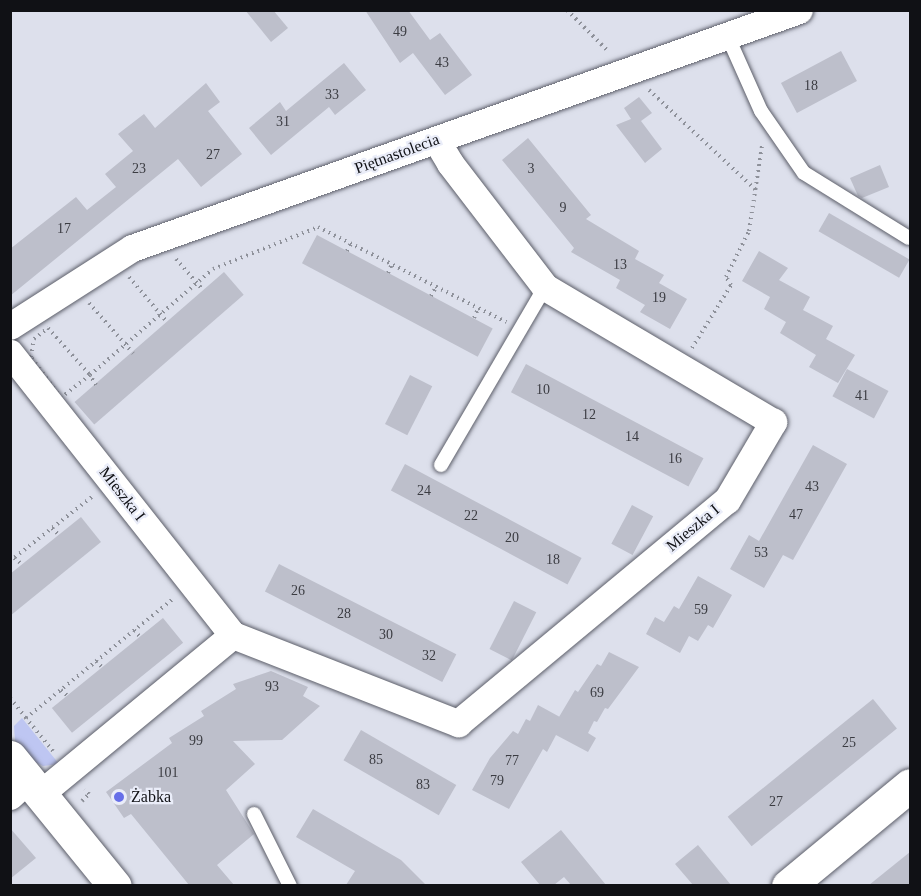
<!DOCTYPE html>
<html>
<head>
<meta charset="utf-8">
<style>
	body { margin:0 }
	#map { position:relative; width:921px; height:896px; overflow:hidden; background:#dde0ec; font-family:Georgia,serif }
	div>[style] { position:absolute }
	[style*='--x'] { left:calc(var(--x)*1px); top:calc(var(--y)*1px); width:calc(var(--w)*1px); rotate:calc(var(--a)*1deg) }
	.green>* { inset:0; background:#bec6f2 }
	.building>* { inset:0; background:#bdbfcb; transform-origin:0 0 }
	.path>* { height:4px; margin-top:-2px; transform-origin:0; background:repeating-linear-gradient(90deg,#8e919a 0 1.5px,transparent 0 6px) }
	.roads { filter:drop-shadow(0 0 2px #5c5e69) drop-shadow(0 0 2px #5c5e69) }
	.service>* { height:14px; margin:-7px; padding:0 7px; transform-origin:7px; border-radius:7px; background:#fff }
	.minor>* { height:27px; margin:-13.5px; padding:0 13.5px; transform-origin:13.5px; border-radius:13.5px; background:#fff }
	.tertiary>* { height:33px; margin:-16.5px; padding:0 16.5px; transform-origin:16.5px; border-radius:16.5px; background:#fff }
	.dots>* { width:16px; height:16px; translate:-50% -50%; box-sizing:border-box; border:3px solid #eaedf9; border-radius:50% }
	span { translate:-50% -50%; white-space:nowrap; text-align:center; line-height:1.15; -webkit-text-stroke:4.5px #eaedf9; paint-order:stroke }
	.number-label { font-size:14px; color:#3b3c42 }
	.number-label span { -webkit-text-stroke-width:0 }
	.street-label { font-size:16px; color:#101115 }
	.poi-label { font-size:16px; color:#101115 }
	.left { translate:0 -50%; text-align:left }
	.frame { position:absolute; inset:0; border:12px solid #101115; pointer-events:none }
</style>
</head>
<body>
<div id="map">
	<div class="green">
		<i style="clip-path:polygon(22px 718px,59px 764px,43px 766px,29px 759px,15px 741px,14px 726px)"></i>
	</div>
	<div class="building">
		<i style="clip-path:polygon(245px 10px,273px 10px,288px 28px,271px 42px)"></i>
		<i style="clip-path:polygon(365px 10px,408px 10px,430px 40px,440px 33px,472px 75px,445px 95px,413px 53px,400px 63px)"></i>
		<i style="left:841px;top:51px;width:34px;height:68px;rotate:62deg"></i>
		<i style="clip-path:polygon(344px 63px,366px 90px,335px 115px,329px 107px,271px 155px,249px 128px,280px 102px,286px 111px)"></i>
		<i style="clip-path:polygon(206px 83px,220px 102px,208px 111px,242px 154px,201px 187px,178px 159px,10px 296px,10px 249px,76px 197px,87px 210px,116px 187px,105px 174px,133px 151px,118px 134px,144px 114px,155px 128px)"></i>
		<i style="clip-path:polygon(639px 97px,652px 113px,641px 121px,662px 149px,645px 163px,616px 125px,631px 119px,624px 108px)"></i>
		<i style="clip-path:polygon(528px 138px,591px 215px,586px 219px,639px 251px,635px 259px,664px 275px,659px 283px,687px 299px,670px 329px,640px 312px,645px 305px,616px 288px,620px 280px,571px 252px,574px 248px,502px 160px)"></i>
		<i style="clip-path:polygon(880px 165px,889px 187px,862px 198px,858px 196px,850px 178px)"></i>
		<i style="left:829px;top:213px;width:93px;height:21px;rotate:30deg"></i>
		<i style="left:317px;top:235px;width:199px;height:32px;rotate:28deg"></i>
		<i style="clip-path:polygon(759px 251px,788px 268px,779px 280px,810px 297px,803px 310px,833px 326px,826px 339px,855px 355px,838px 383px,809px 367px,816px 355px,780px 333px,786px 322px,764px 309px,770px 297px,742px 281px)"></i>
		<i style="left:224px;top:272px;width:30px;height:198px;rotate:49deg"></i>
		<i style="left:526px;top:364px;width:201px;height:32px;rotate:28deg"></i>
		<i style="left:847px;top:369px;width:47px;height:31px;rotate:28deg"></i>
		<i style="left:410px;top:375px;width:25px;height:55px;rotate:27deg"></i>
		<i style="clip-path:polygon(813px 445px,847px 464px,793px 560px,783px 555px,764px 588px,730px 569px,749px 535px,759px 541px)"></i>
		<i style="left:405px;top:464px;width:200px;height:30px;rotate:28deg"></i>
		<i style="left:632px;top:505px;width:24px;height:44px;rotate:28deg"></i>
		<i style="clip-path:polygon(81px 517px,101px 542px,10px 616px,10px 574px)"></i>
		<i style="left:279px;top:564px;width:199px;height:31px;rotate:27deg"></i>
		<i style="clip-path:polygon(698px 576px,732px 595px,713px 628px,708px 625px,698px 641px,689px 636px,680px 653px,646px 634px,655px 617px,664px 622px,674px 606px,679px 609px)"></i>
		<i style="left:514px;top:601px;width:25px;height:54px;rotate:27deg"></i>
		<i style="left:163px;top:618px;width:32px;height:143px;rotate:51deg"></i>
		<i style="clip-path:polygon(609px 652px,639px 667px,608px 709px,605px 708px,597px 722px,594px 721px,588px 733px,596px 738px,588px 752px,556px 735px,547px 752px,543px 749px,509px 809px,472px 790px,490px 758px,513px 731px,518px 734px,526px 719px,530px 721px,538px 705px,569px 722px,559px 717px,575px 690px,578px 692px,597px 664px,601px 666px)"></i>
		<i style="clip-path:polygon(271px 671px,308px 687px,303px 696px,320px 706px,282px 740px,233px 741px,255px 764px,226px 790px,254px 834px,217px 865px,234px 885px,189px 885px,131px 814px,124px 818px,106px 792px,172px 743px,169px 738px,204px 716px,201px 711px,236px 689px,233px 684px)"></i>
		<i style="left:873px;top:699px;width:38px;height:187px;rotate:51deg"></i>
		<i style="left:361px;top:730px;width:110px;height:35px;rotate:30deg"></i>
		<i style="clip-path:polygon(313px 809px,401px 860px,426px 885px,346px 885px,355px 871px,296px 837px)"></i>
		<i style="clip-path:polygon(10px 828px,36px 858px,10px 879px)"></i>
		<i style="clip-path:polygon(561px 830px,606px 885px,571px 885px,564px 877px,554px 885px,540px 885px,521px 862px)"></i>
		<i style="clip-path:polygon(698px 845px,731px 885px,693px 885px,675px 864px)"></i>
		<i style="clip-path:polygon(910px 852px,910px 885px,869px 885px)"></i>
	</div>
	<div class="path">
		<i style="--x:567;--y:10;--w:59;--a:45"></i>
		<i style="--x:649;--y:90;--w:146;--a:43.1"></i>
		<i style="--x:347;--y:251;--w:9;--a:-63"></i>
		<i style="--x:176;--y:259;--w:41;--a:48.9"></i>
		<i style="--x:388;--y:273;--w:10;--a:-66"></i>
		<i style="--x:129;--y:277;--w:59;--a:49.8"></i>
		<i style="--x:431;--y:296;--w:10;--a:-61"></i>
		<i style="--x:89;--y:303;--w:67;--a:48.7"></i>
		<i style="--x:474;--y:318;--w:10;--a:-66"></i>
		<i style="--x:48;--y:328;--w:63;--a:48.2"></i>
		<i style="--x:90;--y:375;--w:37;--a:142"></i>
		<i style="--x:61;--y:398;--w:51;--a:-126.2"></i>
		<i style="--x:31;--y:357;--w:18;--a:-81"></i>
		<i style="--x:34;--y:339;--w:18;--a:-38"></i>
		<i style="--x:692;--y:348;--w:74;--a:-58.2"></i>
		<i style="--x:731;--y:285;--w:9;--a:-122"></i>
		<i style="--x:726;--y:277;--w:51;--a:-63.4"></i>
		<i style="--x:749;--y:231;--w:86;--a:-81.3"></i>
		<i style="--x:96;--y:385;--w:12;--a:-121"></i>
		<i style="--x:90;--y:375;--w:162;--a:-40.8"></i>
		<i style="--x:213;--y:269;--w:113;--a:-21.8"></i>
		<i style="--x:318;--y:227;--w:211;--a:26.8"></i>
		<i style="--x:52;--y:528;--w:10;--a:45"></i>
		<i style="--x:14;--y:558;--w:11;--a:38"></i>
		<i style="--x:10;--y:561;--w:105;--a:-38.1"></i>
		<i style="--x:134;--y:630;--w:9;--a:49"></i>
		<i style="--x:96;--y:661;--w:10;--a:45"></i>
		<i style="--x:61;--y:690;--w:9;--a:41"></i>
		<i style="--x:10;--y:698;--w:26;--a:51"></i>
		<i style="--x:53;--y:751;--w:43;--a:-129.3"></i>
		<i style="--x:26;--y:718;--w:189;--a:-39"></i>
		<i style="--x:82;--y:801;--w:10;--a:-45"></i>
		<i style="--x:89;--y:794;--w:6;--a:-129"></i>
	</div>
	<div class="roads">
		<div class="service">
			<i style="--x:728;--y:37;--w:81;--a:66"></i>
			<i style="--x:761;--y:111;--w:75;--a:55.3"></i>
			<i style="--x:804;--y:173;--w:123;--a:31.8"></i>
			<i style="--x:441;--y:465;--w:206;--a:-59.7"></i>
			<i style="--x:254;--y:814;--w:80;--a:63.4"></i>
		</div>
		<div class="minor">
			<i style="--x:10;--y:326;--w:145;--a:-32.6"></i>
			<i style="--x:132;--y:248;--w:708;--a:-19.64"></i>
			<i style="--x:10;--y:353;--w:360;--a:51.7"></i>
			<i style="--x:233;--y:635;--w:242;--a:21.4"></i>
			<i style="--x:458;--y:723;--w:349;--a:-39.7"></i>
			<i style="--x:727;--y:500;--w:91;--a:-59.5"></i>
			<i style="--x:773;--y:422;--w:265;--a:-149.4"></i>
			<i style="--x:545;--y:287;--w:156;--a:-127.5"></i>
			<i style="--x:450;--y:163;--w:27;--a:-121"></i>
			<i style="--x:41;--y:793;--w:249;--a:-39.5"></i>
			<i style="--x:10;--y:796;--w:25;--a:-43"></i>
		</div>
		<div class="tertiary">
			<i style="--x:10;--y:757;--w:166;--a:50.9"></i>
			<i style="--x:788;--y:886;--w:158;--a:-39.6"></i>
		</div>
	</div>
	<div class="dots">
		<i style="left:119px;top:797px;background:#676fe8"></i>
	</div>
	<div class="number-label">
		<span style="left:400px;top:32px">49</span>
		<span style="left:442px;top:63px">43</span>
		<span style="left:811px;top:86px">18</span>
		<span style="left:332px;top:95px">33</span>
		<span style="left:283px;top:122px">31</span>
		<span style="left:213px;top:155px">27</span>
		<span style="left:139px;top:169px">23</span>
		<span style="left:531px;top:169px">3</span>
		<span style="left:563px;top:208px">9</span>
		<span style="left:64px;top:229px">17</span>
		<span style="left:620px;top:265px">13</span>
		<span style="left:659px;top:298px">19</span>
		<span style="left:543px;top:390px">10</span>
		<span style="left:862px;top:396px">41</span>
		<span style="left:589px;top:415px">12</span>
		<span style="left:632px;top:437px">14</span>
		<span style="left:675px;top:459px">16</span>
		<span style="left:812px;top:487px">43</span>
		<span style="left:424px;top:491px">24</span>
		<span style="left:796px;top:515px">47</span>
		<span style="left:471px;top:516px">22</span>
		<span style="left:512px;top:538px">20</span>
		<span style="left:761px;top:553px">53</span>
		<span style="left:553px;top:560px">18</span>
		<span style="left:298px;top:591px">26</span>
		<span style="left:701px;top:610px">59</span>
		<span style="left:344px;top:614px">28</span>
		<span style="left:386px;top:635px">30</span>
		<span style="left:429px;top:656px">32</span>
		<span style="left:272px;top:687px">93</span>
		<span style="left:597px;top:693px">69</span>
		<span style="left:196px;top:741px">99</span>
		<span style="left:849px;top:743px">25</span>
		<span style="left:376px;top:760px">85</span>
		<span style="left:512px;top:761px">77</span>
		<span style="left:168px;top:773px">101</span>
		<span style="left:497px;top:781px">79</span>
		<span style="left:423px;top:785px">83</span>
		<span style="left:776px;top:802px">27</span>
	</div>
	<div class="street-label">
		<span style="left:397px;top:154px;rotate:-20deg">Piętnastolecia</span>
		<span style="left:122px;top:494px;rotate:52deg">Mieszka I</span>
		<span style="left:693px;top:528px;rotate:-40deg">Mieszka I</span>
	</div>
	<div class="poi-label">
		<span class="left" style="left:131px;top:797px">Żabka</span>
	</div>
	<div class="frame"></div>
</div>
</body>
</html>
